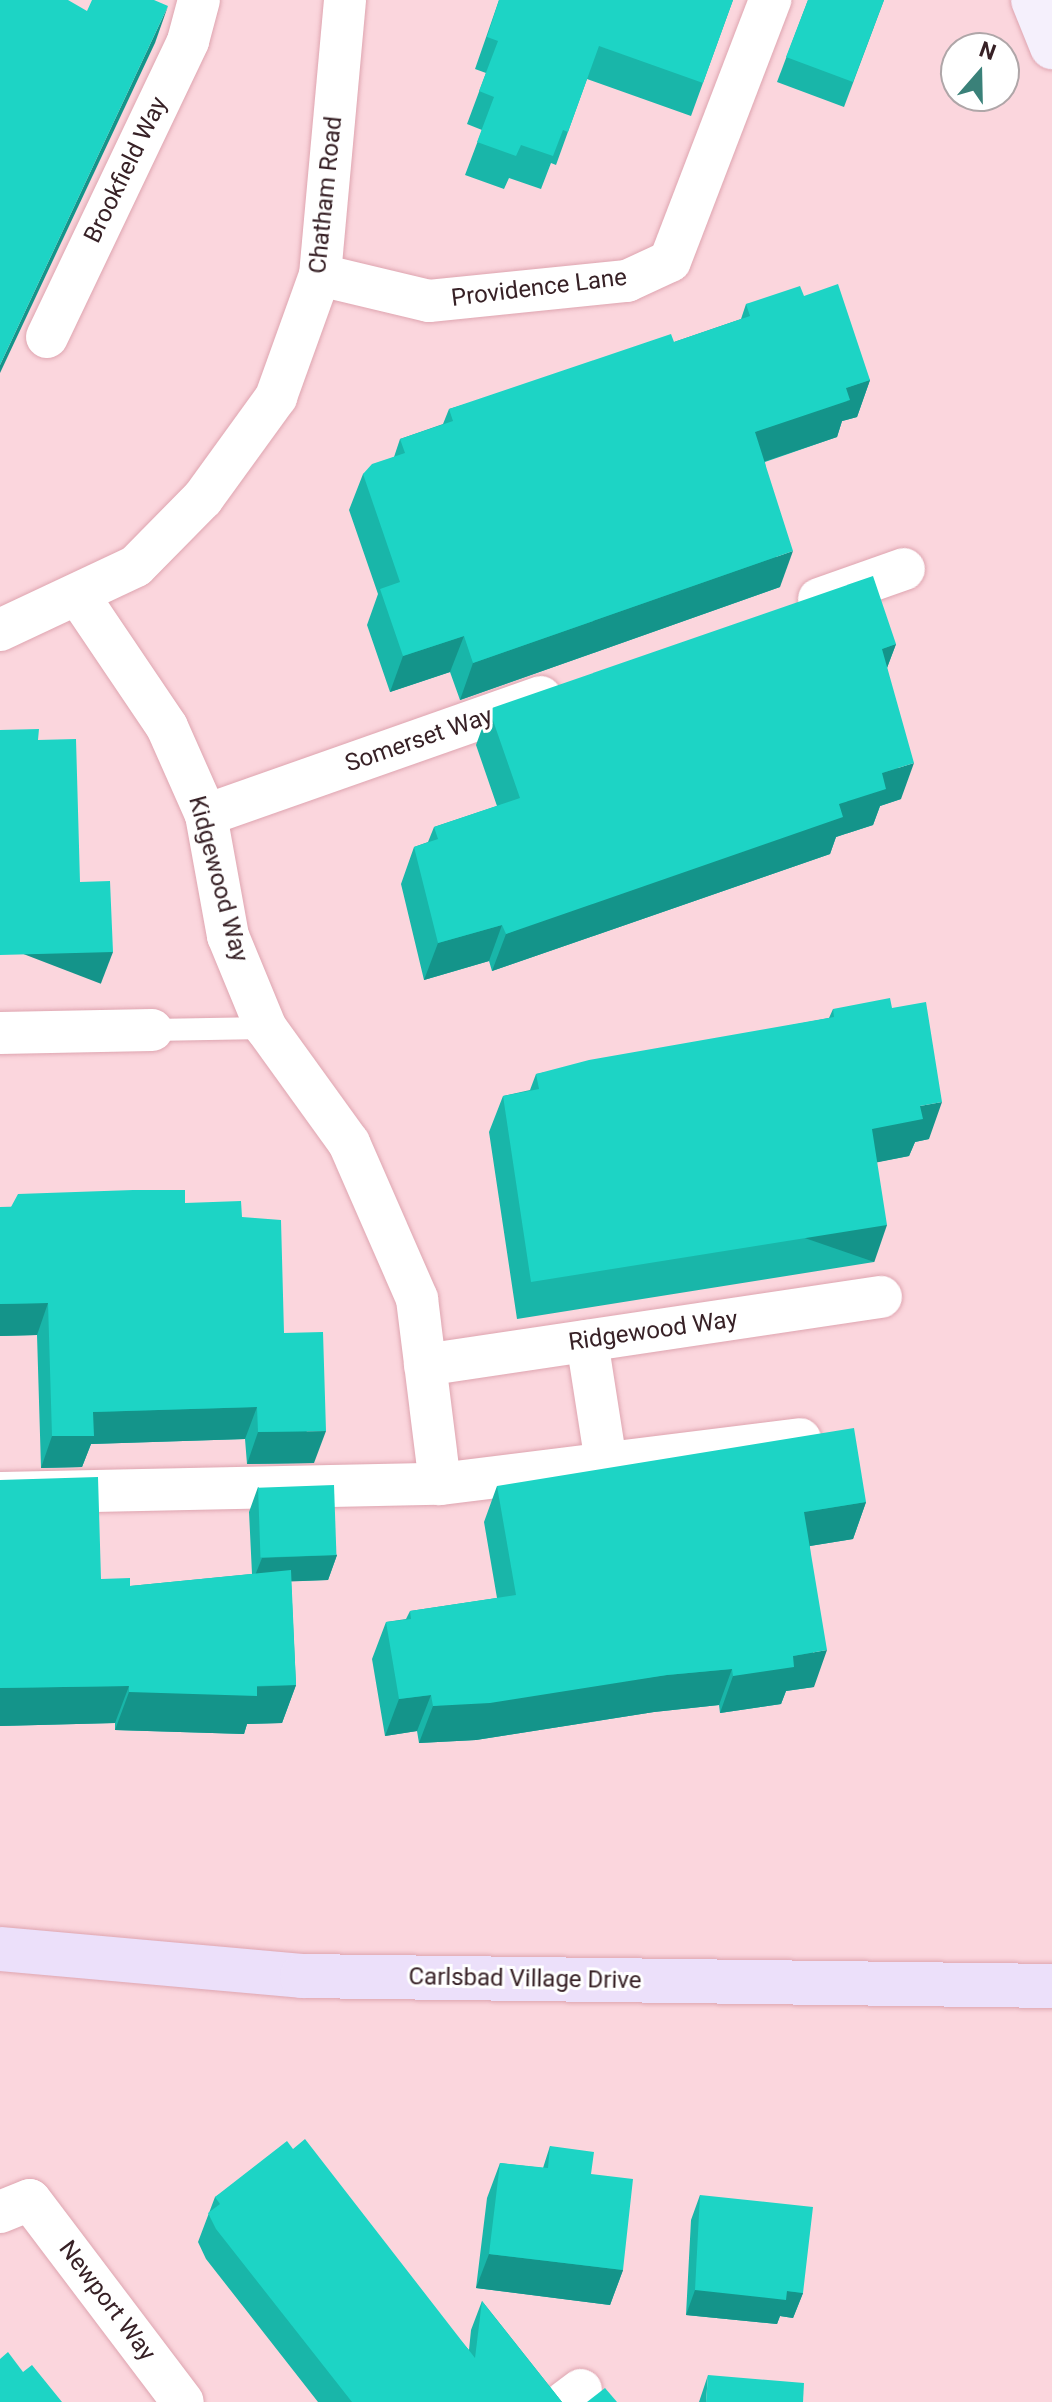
<!DOCTYPE html>
<html>
<head>
<meta charset="utf-8">
<style>
	body { margin:0 }
	#map { position:relative; width:1052px; height:2402px; overflow:hidden; background:#fbd6dd; font-family:Roboto,sans-serif }
	div>[style] { position:absolute }
	[style*='--x'] { left:calc(var(--x)*1px); top:calc(var(--y)*1px); width:calc(var(--w)*1px); rotate:calc(var(--a)*1deg) }
	.roads { filter:drop-shadow(0 0 2px #dea5b0) drop-shadow(0 0 2px #dea5b0) }
	.service>* { height:22px; margin:-11px; padding:0 11px; transform-origin:11px; border-radius:11px; background:#fff }
	.minor>* { height:42px; margin:-21px; padding:0 21px; transform-origin:21px; border-radius:21px; background:#fff }
	.secondary>* { height:44px; margin:-22px; padding:0 22px; transform-origin:22px; border-radius:22px; background:#f5f0fc }
	.primary>* { height:44px; margin:-22px; padding:0 22px; transform-origin:22px; border-radius:22px; background:#ece0fa }
	.wall>* { inset:0; background:#19b6a9 }
	.shaded-wall>* { inset:0; background:#14948a; transform-origin:0 0 }
	.building>* { inset:0; background:#1dd4c5; transform-origin:0 0 }
	span { translate:-50% -50%; white-space:nowrap; text-align:center; line-height:1.15; -webkit-text-stroke:6px #fff; paint-order:stroke }
	.street-label { font-size:24px; color:#372126 }
	.north { position:absolute; left:940px; top:32px; width:80px; height:80px; box-sizing:border-box; background:#fff; border:2px solid #afa6a8; border-radius:50%; rotate:20deg; font-size:22px; font-weight:700; line-height:32px; text-align:center; color:#372126 }
	.north::after { content:''; display:block; margin:auto; width:28px; height:36px; background:#3a8179; clip-path:polygon(50% 0,100% 100%,50% 72%,0 100%) }
</style>
</head>
<body>
<div id="map">
	<div class="roads">
		<div class="service">
			<i style="--x:152;--y:1030;--w:114;--a:-1"></i>
		</div>
		<div class="minor">
			<i style="--x:320;--y:275;--w:112;--a:13.4"></i>
			<i style="--x:429;--y:301;--w:199;--a:-5.8"></i>
			<i style="--x:627;--y:281;--w:47;--a:-24.9"></i>
			<i style="--x:670;--y:261;--w:280;--a:-69"></i>
			<i style="--x:47;--y:337;--w:328;--a:-64.5"></i>
			<i style="--x:188;--y:41;--w:42;--a:-75"></i>
			<i style="--x:78;--y:595;--w:159;--a:56"></i>
			<i style="--x:167;--y:727;--w:96;--a:66.1"></i>
			<i style="--x:206;--y:815;--w:123;--a:79.7"></i>
			<i style="--x:228;--y:936;--w:100;--a:67.6"></i>
			<i style="--x:266;--y:1028;--w:142;--a:54.2"></i>
			<i style="--x:349;--y:1143;--w:170;--a:66.4"></i>
			<i style="--x:417;--y:1299;--w:186;--a:82.9"></i>
			<i style="--x:819;--y:599;--w:90;--a:-19.4"></i>
			<i style="--x:0;--y:630;--w:150;--a:-25.2"></i>
			<i style="--x:136;--y:566;--w:95;--a:-45.4"></i>
			<i style="--x:203;--y:498;--w:125;--a:-54.1"></i>
			<i style="--x:276;--y:397;--w:130;--a:-70.2"></i>
			<i style="--x:320;--y:275;--w:276;--a:-84.8"></i>
			<i style="--x:206;--y:815;--w:355;--a:-19.4"></i>
			<i style="--x:0;--y:1033;--w:152;--a:-1.1"></i>
			<i style="--x:587;--y:1341;--w:123;--a:81.1"></i>
			<i style="--x:425;--y:1365;--w:461;--a:-8.5"></i>
			<i style="--x:0;--y:1493;--w:440;--a:-1.2"></i>
			<i style="--x:440;--y:1484;--w:363;--a:-7.1"></i>
			<i style="--x:0;--y:2212;--w:32;--a:-22"></i>
			<i style="--x:30;--y:2200;--w:253;--a:52.9"></i>
			<i style="--x:565;--y:2402;--w:20;--a:-37"></i>
		</div>
		<div class="secondary">
			<i style="--x:1033;--y:0;--w:51;--a:68"></i>
		</div>
		<div class="primary">
			<i style="--x:0;--y:1949;--w:303;--a:5.1"></i>
			<i style="--x:302;--y:1976;--w:750;--a:0.76"></i>
		</div>
	</div>
	<div class="wall">
		<i style="clip-path:polygon(499px 0,733px 0,691px 116px,587px 79px,556px 165px,551px 163px,541px 189px,509px 178px,504px 189px,465px 175px,482px 130px,467px 124px,486px 73px,475px 69px)"></i>
		<i style="clip-path:polygon(808px 0,884px 0,844px 107px,777px 82px)"></i>
		<i style="clip-path:polygon(804px 296px,870px 380px,857px 417px,842px 421px,837px 437px,765px 462px,780px 587px,460px 700px,450px 672px,390px 692px,367px 625px,378px 594px,349px 510px,363px 474px,394px 457px,400px 439px,443px 424px,449px 409px,674px 342px,741px 319px,746px 304px)"></i>
		<i style="clip-path:polygon(896px 644px,887px 668px,901px 799px,880px 806px,873px 825px,836px 837px,830px 854px,492px 971px,489px 961px,424px 980px,401px 884px,414px 847px,428px 842px,434px 827px,497px 806px,476px 745px,489px 709px)"></i>
		<i style="clip-path:polygon(892px 1008px,929px 1139px,915px 1142px,909px 1156px,877px 1162px,874px 1262px,517px 1319px,489px 1132px,503px 1096px,530px 1090px,536px 1074px,829px 1018px,833px 1009px)"></i>
		<i style="clip-path:polygon(185px 1203px,242px 1217px,284px 1333px,314px 1463px,247px 1464px,245px 1439px,91px 1444px,82px 1467px,41px 1468px,37px 1335px,0 1336px,0 1207px)"></i>
		<i style="clip-path:polygon(0 1480px,101px 1579px,130px 1586px,252px 1574px,249px 1512px,258px 1487px,337px 1555px,328px 1580px,291px 1581px,296px 1685px,282px 1723px,247px 1724px,244px 1734px,115px 1730px,115px 1723px,0 1726px)"></i>
		<i style="clip-path:polygon(497px 1486px,866px 1502px,853px 1539px,810px 1546px,814px 1687px,786px 1691px,781px 1704px,720px 1713px,719px 1705px,654px 1712px,476px 1740px,419px 1743px,417px 1731px,385px 1736px,372px 1659px,386px 1622px,406px 1619px,410px 1611px,497px 1598px,484px 1522px)"></i>
		<i style="clip-path:polygon(550px 2146px,591px 2174px,623px 2270px,610px 2305px,476px 2288px,487px 2198px,500px 2163px,543px 2168px)"></i>
		<i style="clip-path:polygon(293px 2149px,469px 2350px,471px 2330px,482px 2301px,562px 2402px,318px 2402px,206px 2259px,198px 2242px,215px 2197px)"></i>
		<i style="clip-path:polygon(700px 2195px,803px 2293px,793px 2318px,780px 2316px,777px 2324px,686px 2315px,691px 2220px)"></i>
		<i style="clip-path:polygon(708px 2375px,706px 2402px,699px 2402px)"></i>
	</div>
	<div class="shaded-wall">
		<i style="clip-path:polygon(168px 6px,155px 43px,0 373px,0 365px)"></i>
		<i style="clip-path:polygon(870px 380px,857px 417px,842px 421px,837px 437px,742px 469px,755px 432px,846px 388px)"></i>
		<i style="clip-path:polygon(793px 551px,780px 587px,460px 700px,473px 663px)"></i>
		<i style="clip-path:polygon(464px 636px,450px 672px,390px 692px,403px 656px)"></i>
		<i style="clip-path:polygon(896px 644px,882px 681px,882px 649px)"></i>
		<i style="clip-path:polygon(914px 763px,901px 799px,880px 806px,873px 825px,836px 837px,830px 854px,492px 971px,506px 934px,839px 804px,882px 773px)"></i>
		<i style="clip-path:polygon(502px 925px,489px 961px,424px 980px,438px 943px)"></i>
		<i style="left:113px;top:952px;width:34px;height:113px;rotate:111deg"></i>
		<i style="clip-path:polygon(942px 1102px,929px 1139px,915px 1142px,909px 1156px,859px 1166px,872px 1129px,920px 1106px)"></i>
		<i style="left:887px;top:1225px;width:39px;height:361px;rotate:109deg"></i>
		<i style="clip-path:polygon(48px 1303px,37px 1335px,0 1336px,0 1304px)"></i>
		<i style="clip-path:polygon(257px 1407px,245px 1439px,91px 1444px,82px 1467px,41px 1468px,52px 1436px,93px 1412px)"></i>
		<i style="clip-path:polygon(326px 1431px,314px 1463px,247px 1464px,258px 1432px)"></i>
		<i style="clip-path:polygon(866px 1502px,853px 1539px,791px 1549px,804px 1512px)"></i>
		<i style="clip-path:polygon(337px 1555px,328px 1580px,252px 1583px,262px 1558px)"></i>
		<i style="clip-path:polygon(827px 1650px,814px 1687px,786px 1691px,781px 1704px,720px 1713px,733px 1676px,793px 1656px)"></i>
		<i style="clip-path:polygon(732px 1669px,719px 1705px,654px 1712px,476px 1740px,419px 1743px,433px 1706px,667px 1675px)"></i>
		<i style="clip-path:polygon(296px 1685px,282px 1723px,247px 1724px,244px 1734px,115px 1730px,129px 1692px)"></i>
		<i style="clip-path:polygon(129px 1686px,115px 1723px,0 1726px,0 1688px)"></i>
		<i style="clip-path:polygon(431px 1695px,417px 1731px,385px 1736px,399px 1699px)"></i>
		<i style="clip-path:polygon(489px 2254px,623px 2270px,610px 2305px,476px 2288px)"></i>
		<i style="clip-path:polygon(695px 2290px,787px 2291px,803px 2293px,793px 2318px,780px 2316px,777px 2324px,686px 2315px)"></i>
	</div>
	<div class="building">
		<i style="clip-path:polygon(0 0,68px 0,87px 11px,92px 0,154px 0,168px 6px,0 365px)"></i>
		<i style="clip-path:polygon(499px 0,733px 0,703px 83px,599px 46px,568px 132px,563px 130px,553px 156px,521px 145px,516px 156px,477px 142px,494px 97px,479px 91px,498px 41px,487px 37px)"></i>
		<i style="clip-path:polygon(808px 0,884px 0,853px 82px,786px 57px)"></i>
		<i style="clip-path:polygon(838px 284px,870px 380px,846px 388px,850px 400px,755px 432px,793px 551px,473px 663px,464px 636px,403px 656px,380px 589px,400px 582px,363px 474px,372px 464px,405px 453px,400px 439px,453px 421px,449px 409px,671px 334px,674px 342px,750px 316px,746px 304px,800px 286px,804px 296px)"></i>
		<i style="clip-path:polygon(873px 576px,896px 644px,882px 649px,914px 763px,882px 773px,886px 789px,839px 804px,843px 817px,506px 934px,502px 925px,438px 943px,414px 847px,438px 839px,434px 827px,520px 798px,489px 709px)"></i>
		<i style="clip-path:polygon(39px 729px,38px 740px,76px 739px,80px 882px,110px 881px,113px 952px,0 955px,0 730px)"></i>
		<i style="clip-path:polygon(890px 998px,892px 1008px,926px 1002px,942px 1102px,920px 1106px,923px 1119px,872px 1129px,887px 1225px,531px 1282px,503px 1096px,539px 1089px,536px 1074px,589px 1060px,834px 1017px,833px 1009px)"></i>
		<i style="clip-path:polygon(133px 1190px,185px 1190px,185px 1203px,241px 1201px,242px 1217px,281px 1220px,284px 1333px,323px 1332px,326px 1431px,258px 1432px,257px 1407px,93px 1412px,94px 1436px,52px 1436px,48px 1303px,0 1304px,0 1207px,11px 1207px,18px 1194px)"></i>
		<i style="clip-path:polygon(854px 1428px,866px 1502px,804px 1512px,827px 1650px,793px 1656px,794px 1667px,733px 1676px,732px 1669px,667px 1675px,490px 1703px,433px 1706px,431px 1695px,399px 1699px,386px 1622px,411px 1619px,410px 1611px,516px 1595px,497px 1486px)"></i>
		<i style="clip-path:polygon(98px 1477px,101px 1579px,130px 1578px,130px 1586px,291px 1570px,296px 1685px,257px 1686px,257px 1696px,129px 1692px,129px 1686px,0 1688px,0 1480px)"></i>
		<i style="left:334px;top:1485px;width:70px;height:76px;rotate:88deg"></i>
		<i style="clip-path:polygon(305px 2139px,475px 2358px,482px 2301px,562px 2402px,352px 2402px,216px 2229px,208px 2213px,220px 2204px,215px 2197px,287px 2141px,293px 2149px)"></i>
		<i style="clip-path:polygon(550px 2146px,594px 2152px,591px 2174px,633px 2179px,623px 2270px,489px 2254px,500px 2163px,548px 2168px)"></i>
		<i style="clip-path:polygon(700px 2195px,813px 2207px,803px 2293px,787px 2291px,786px 2300px,695px 2290px)"></i>
		<i style="clip-path:polygon(8px 2352px,23px 2372px,32px 2365px,62px 2402px,0 2402px,0 2359px)"></i>
		<i style="clip-path:polygon(708px 2375px,804px 2383px,803px 2402px,706px 2402px)"></i>
		<i style="clip-path:polygon(605px 2388px,617px 2402px,587px 2402px)"></i>
	</div>
	<div class="street-label">
		<span style="left:126px;top:170px;rotate:-64deg">Brookfield Way</span>
		<span style="left:326px;top:195px;rotate:-84deg">Chatham Road</span>
		<span style="left:539px;top:288px;rotate:-7deg">Providence Lane</span>
		<span style="left:419px;top:740px;rotate:-19deg">Somerset Way</span>
		<span style="left:218px;top:879px;rotate:75deg">Kidgewood Way</span>
		<span style="left:653px;top:1331px;rotate:-8deg">Ridgewood Way</span>
		<span style="left:525px;top:1979px;rotate:1deg">Carlsbad Village Drive</span>
		<span style="left:107px;top:2301px;rotate:53deg">Newport Way</span>
	</div>
	<div class="north">N</div>
</div>
</body>
</html>
